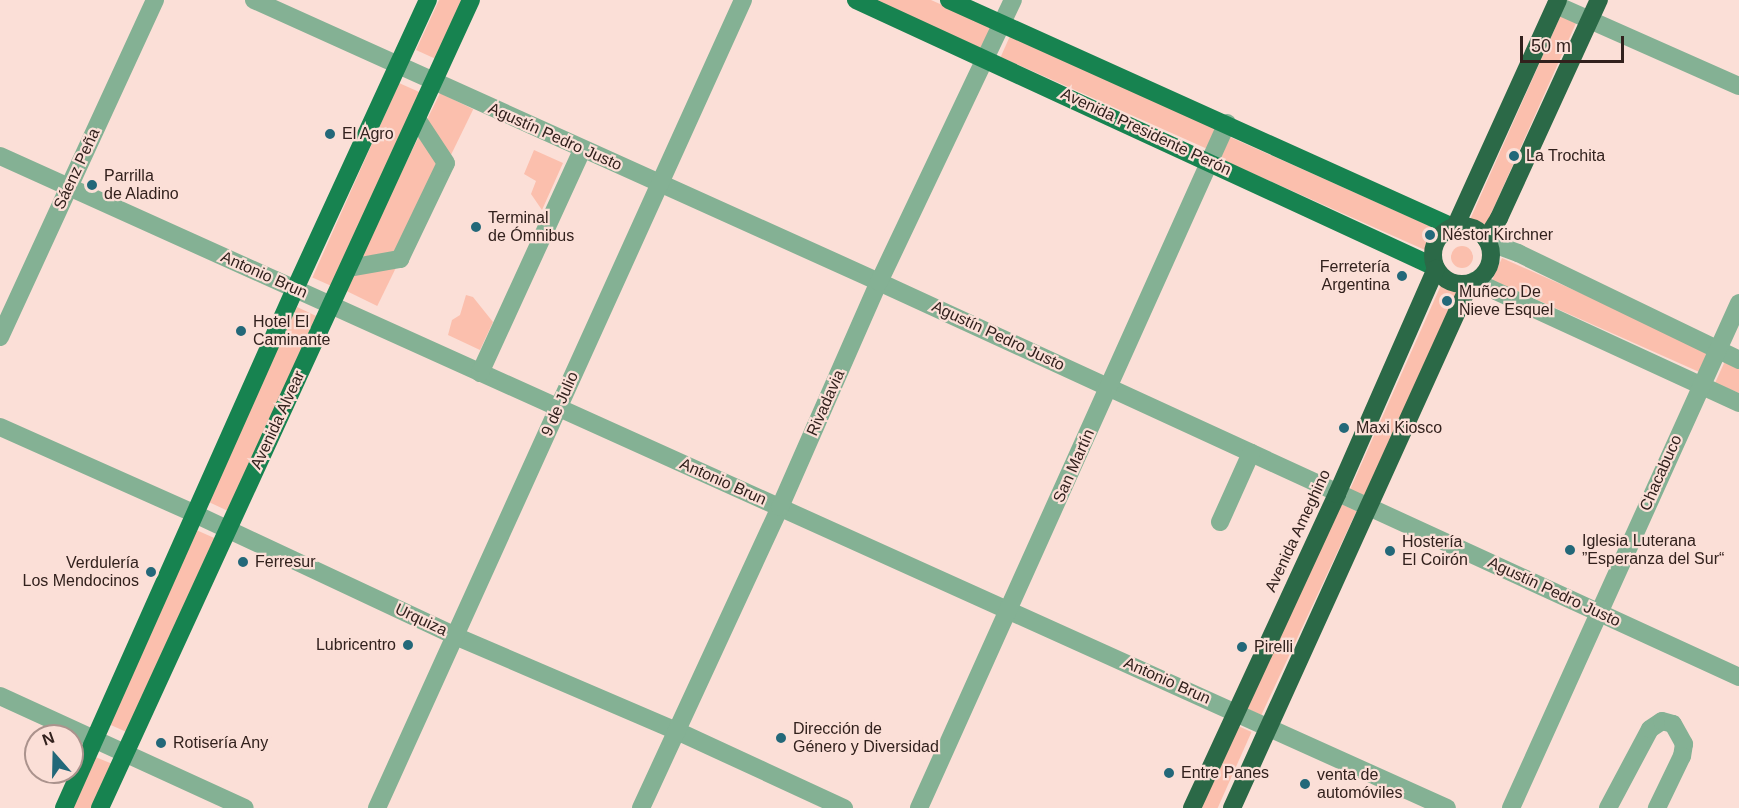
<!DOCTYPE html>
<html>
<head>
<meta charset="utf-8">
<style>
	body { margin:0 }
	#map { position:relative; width:1739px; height:808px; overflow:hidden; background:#fbdfd7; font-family:Helvetica,sans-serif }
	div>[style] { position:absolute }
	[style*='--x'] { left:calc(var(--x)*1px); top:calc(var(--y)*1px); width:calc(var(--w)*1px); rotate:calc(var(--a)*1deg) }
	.green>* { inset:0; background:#fbbfad; transform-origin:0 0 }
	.round { border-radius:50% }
	.minor>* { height:18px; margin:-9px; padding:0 9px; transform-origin:9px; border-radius:9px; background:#84b194 }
	.major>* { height:18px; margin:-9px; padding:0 9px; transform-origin:9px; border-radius:9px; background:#178350 }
	.highway>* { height:18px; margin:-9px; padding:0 9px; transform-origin:9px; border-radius:9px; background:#2b6947 }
	.highway>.ring { margin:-9px; padding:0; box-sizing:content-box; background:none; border:18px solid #2b6947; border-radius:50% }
	.dots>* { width:16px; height:16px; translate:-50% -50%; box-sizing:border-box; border:3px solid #fbdfd7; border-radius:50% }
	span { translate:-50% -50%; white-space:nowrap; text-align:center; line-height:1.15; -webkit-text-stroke:4.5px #fbdfd7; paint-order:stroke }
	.street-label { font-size:16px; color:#32211d }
	.poi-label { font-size:16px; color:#32211d }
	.left { translate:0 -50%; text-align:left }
	.right { translate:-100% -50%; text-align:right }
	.north { position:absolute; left:24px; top:724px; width:60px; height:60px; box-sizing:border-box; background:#fbdfd7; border:2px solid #ab938d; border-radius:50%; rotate:340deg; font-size:16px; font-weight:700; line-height:24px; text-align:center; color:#32211d }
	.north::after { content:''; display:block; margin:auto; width:21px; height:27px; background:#236879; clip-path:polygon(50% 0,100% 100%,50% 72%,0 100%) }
	.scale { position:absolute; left:1520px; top:36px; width:104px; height:27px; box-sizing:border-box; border:3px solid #32211d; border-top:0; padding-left:8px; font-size:18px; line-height:21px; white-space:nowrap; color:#32211d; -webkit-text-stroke:4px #fbdfd7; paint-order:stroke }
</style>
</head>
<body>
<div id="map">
	<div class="green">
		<i style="clip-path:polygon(439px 0,465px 0,438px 60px,416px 50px)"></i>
		<i style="clip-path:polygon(874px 0,931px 0,992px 27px,983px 49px)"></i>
		<i style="left:1561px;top:15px;width:17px;height:224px;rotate:24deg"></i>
		<i style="left:1010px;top:36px;width:227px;height:23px;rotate:24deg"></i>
		<i style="left:399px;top:83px;width:24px;height:213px;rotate:24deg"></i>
		<i style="left:440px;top:93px;width:37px;height:219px;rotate:26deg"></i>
		<i style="left:1230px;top:137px;width:226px;height:24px;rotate:24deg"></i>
		<i style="clip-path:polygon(534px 150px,563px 163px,542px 210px,531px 194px,536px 181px,524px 174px)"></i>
		<i class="round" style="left:1451px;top:246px;width:22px;height:22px"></i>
		<i style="left:1502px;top:258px;width:226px;height:24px;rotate:24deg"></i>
		<i style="left:1441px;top:285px;width:17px;height:224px;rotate:24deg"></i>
		<i style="clip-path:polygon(466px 295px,473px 297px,493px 322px,480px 350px,448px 335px,452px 320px,460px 315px)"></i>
		<i style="left:297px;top:307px;width:23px;height:214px;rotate:25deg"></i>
		<i style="clip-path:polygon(1725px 361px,1739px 368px,1739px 393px,1715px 383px)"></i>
		<i style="left:1341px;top:504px;width:17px;height:225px;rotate:25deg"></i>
		<i style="left:194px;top:529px;width:24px;height:213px;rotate:24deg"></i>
		<i style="left:1236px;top:725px;width:17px;height:90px;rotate:24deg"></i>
		<i style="clip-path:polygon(93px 756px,115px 765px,95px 808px,69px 808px)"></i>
	</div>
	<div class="minor">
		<i style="--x:254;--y:0;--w:686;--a:24.28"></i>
		<i style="--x:879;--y:282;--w:946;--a:24.67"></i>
		<i style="--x:1556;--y:5;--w:200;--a:23.9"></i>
		<i style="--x:0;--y:156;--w:1587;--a:24.26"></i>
		<i style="--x:1488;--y:242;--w:32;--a:20"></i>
		<i style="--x:1518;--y:253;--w:246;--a:25.8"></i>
		<i style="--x:349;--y:268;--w:52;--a:-10"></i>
		<i style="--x:400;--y:259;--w:106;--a:-64.4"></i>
		<i style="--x:446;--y:163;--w:53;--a:-123.4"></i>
		<i style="--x:1474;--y:281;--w:292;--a:24.7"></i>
		<i style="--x:0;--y:337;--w:371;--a:-65.3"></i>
		<i style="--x:480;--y:373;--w:245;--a:-65.4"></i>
		<i style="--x:0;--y:427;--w:214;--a:24"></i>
		<i style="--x:195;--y:514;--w:287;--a:25.1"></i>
		<i style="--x:455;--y:636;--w:241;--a:23.2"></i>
		<i style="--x:677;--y:731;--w:184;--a:24.8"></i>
		<i style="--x:1220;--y:522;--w:76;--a:-65.8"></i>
		<i style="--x:0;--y:696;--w:269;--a:24.6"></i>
		<i style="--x:377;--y:808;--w:887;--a:-65.63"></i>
		<i style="--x:641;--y:808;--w:332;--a:-65.2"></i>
		<i style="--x:780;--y:507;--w:246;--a:-66.3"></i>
		<i style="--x:879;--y:282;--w:312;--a:-64.6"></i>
		<i style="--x:919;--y:808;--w:751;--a:-65.79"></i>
		<i style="--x:1511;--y:808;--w:554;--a:-65.7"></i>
		<i style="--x:1608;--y:808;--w:89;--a:-62"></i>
		<i style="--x:1650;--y:729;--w:14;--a:-34"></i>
		<i style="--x:1662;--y:721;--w:11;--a:15"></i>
		<i style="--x:1673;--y:724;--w:23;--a:61"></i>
		<i style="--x:1684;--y:744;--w:12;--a:99"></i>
		<i style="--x:1682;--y:756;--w:58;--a:115.7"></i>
	</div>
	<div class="major">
		<i style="--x:856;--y:0;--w:638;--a:24.76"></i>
		<i style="--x:949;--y:0;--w:553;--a:24.25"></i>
		<i style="--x:64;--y:808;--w:568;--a:-66.01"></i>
		<i style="--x:295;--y:289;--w:318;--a:-65.3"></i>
		<i style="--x:100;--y:808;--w:889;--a:-65.34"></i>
	</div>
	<div class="highway">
		<i class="ring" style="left:1433px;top:226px;width:40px;height:40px"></i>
		<i style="--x:1455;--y:227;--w:249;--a:-65.6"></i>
		<i style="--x:1486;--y:239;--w:25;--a:-58"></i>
		<i style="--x:1499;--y:218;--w:240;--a:-65.4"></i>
		<i style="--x:1192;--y:808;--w:346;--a:-65.2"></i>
		<i style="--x:1337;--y:494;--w:246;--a:-66.3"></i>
		<i style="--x:1232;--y:808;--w:576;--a:-65.61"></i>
	</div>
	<div class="dots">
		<i style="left:330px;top:134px;background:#236879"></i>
		<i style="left:1514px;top:156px;background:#236879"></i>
		<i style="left:92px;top:185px;background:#236879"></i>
		<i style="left:476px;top:227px;background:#236879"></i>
		<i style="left:1430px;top:235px;background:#236879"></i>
		<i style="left:1402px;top:276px;background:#236879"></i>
		<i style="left:1447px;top:301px;background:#236879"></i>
		<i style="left:241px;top:331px;background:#236879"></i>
		<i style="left:1344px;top:428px;background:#236879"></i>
		<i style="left:1570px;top:550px;background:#236879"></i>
		<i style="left:1390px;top:551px;background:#236879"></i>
		<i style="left:243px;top:562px;background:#236879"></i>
		<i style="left:151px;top:572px;background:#236879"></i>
		<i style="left:408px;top:645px;background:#236879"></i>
		<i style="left:1242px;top:647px;background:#236879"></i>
		<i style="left:781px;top:738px;background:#236879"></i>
		<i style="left:161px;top:743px;background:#236879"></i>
		<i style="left:1169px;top:773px;background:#236879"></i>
		<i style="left:1305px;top:784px;background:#236879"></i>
	</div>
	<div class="street-label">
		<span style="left:1146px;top:132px;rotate:25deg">Avenida Presidente Perón</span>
		<span style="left:555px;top:137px;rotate:24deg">Agustín Pedro Justo</span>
		<span style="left:77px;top:169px;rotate:-65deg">Sáenz Peña</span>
		<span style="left:264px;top:275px;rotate:24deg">Antonio Brun</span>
		<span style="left:998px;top:336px;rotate:25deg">Agustín Pedro Justo</span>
		<span style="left:826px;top:403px;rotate:-66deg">Rivadavia</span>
		<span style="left:560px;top:404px;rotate:-66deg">9 de Julio</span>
		<span style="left:278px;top:420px;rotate:-65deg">Avenida Alvear</span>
		<span style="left:1074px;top:466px;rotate:-66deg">San Martín</span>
		<span style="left:1661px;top:473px;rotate:-66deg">Chacabuco</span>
		<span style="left:723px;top:482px;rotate:24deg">Antonio Brun</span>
		<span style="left:1298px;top:531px;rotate:-65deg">Avenida Ameghino</span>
		<span style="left:1554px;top:592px;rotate:25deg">Agustín Pedro Justo</span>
		<span style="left:421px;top:620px;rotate:25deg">Urquiza</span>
		<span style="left:1167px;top:681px;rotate:24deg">Antonio Brun</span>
	</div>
	<div class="poi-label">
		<span class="left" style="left:342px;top:134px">El Agro</span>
		<span class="left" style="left:1526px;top:156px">La Trochita</span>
		<span class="left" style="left:104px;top:185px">Parrilla<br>de Aladino</span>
		<span class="left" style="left:488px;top:227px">Terminal<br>de Ómnibus</span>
		<span class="left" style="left:1442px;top:235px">Néstor Kirchner</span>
		<span class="right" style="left:1390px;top:276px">Ferretería<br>Argentina</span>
		<span class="left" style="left:1459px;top:301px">Muñeco De<br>Nieve Esquel</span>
		<span class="left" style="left:253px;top:331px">Hotel El<br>Caminante</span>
		<span class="left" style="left:1356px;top:428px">Maxi Kiosco</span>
		<span class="left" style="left:1582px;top:550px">Iglesia Luterana<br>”Esperanza del Sur“</span>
		<span class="left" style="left:1402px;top:551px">Hostería<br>El Coirón</span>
		<span class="left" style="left:255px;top:562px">Ferresur</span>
		<span class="right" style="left:139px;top:572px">Verdulería<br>Los Mendocinos</span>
		<span class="right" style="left:396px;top:645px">Lubricentro</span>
		<span class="left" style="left:1254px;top:647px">Pirelli</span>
		<span class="left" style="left:793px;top:738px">Dirección de<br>Género y Diversidad</span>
		<span class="left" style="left:173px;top:743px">Rotisería Any</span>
		<span class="left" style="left:1181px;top:773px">Entre Panes</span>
		<span class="left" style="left:1317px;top:784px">venta de<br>automóviles</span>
	</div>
	<div class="north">N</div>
	<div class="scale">50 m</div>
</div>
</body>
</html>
